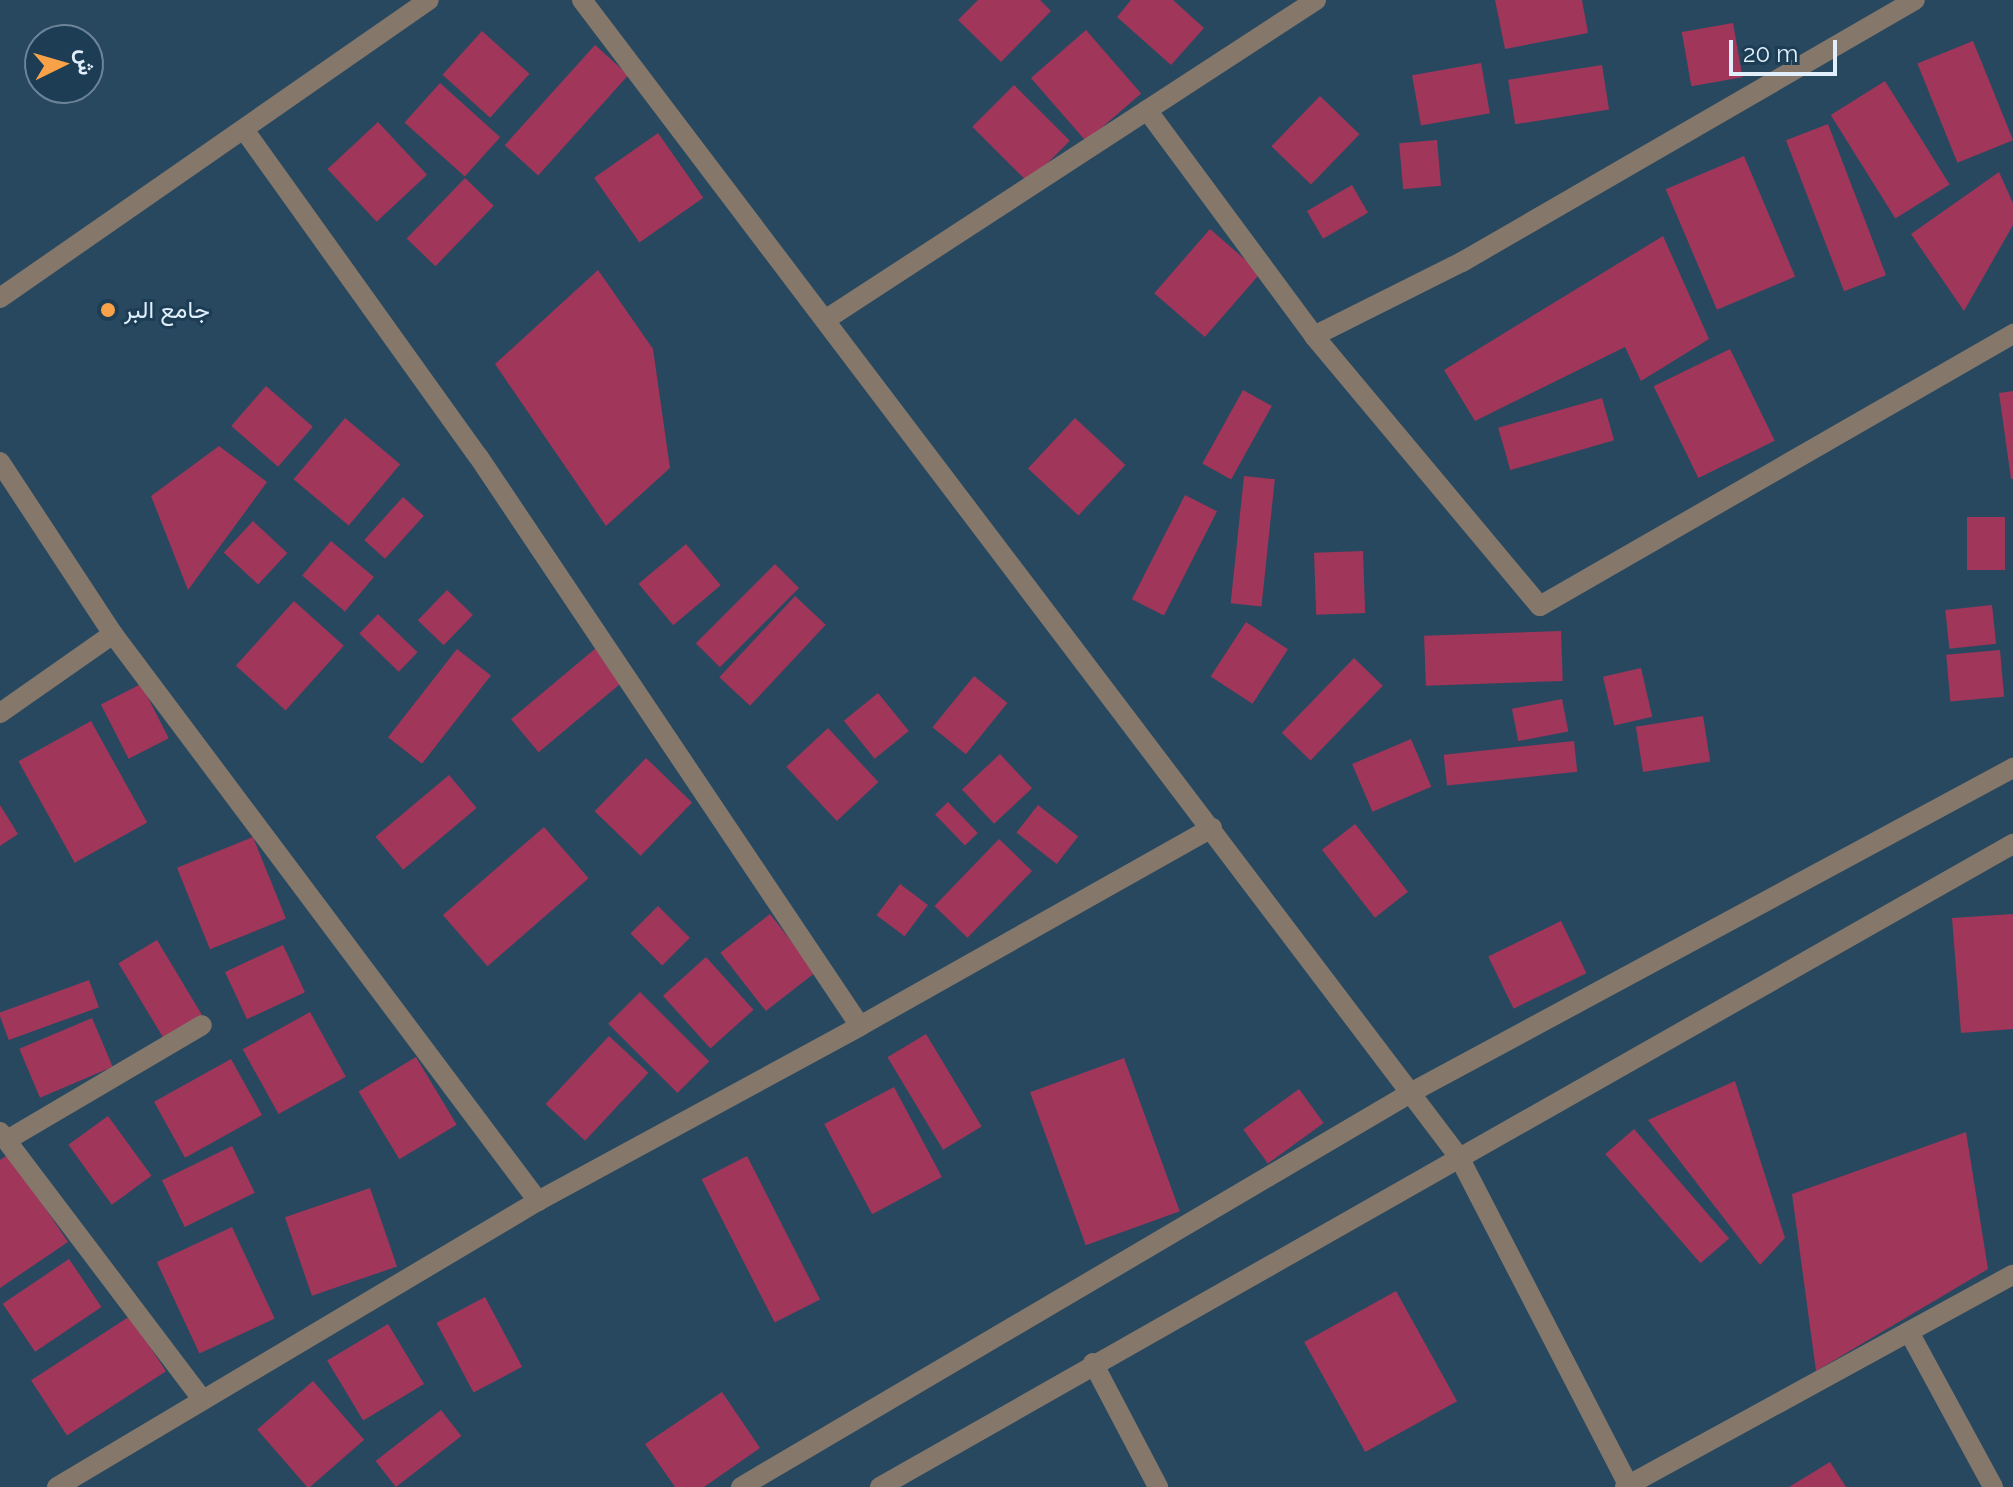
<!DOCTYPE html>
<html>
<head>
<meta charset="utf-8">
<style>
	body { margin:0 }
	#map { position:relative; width:2013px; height:1487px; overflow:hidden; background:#284860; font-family:Raleway,Vazirmatn,sans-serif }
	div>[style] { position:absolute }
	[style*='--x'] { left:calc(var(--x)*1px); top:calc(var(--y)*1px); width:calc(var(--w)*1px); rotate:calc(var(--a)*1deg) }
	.building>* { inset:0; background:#a03659; transform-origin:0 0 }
	.minor>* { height:20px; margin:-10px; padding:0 10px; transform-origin:10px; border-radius:10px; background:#85776a }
	.tertiary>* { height:20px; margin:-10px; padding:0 10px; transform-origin:10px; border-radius:10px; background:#85776a }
	.dots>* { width:22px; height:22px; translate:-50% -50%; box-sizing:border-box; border:4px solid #1d3d55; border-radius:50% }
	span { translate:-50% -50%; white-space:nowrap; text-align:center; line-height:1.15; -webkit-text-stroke:6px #1d3d55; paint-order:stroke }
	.poi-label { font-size:24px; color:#e1effc }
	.left { translate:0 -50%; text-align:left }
	.north { position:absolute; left:24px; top:24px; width:80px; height:80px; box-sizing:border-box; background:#1d3d55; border:2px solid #6b8498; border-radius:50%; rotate:85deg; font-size:22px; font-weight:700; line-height:32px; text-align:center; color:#e1effc }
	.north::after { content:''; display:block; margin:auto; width:28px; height:36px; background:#f7a149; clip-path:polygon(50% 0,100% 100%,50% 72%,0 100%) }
	.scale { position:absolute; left:1729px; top:40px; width:108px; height:36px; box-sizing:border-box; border:4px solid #e1effc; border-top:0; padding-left:10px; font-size:24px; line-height:28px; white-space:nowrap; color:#e1effc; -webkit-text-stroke:6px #1d3d55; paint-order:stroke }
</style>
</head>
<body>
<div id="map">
	<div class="building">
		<i style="clip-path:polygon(978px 0,1040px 0,1051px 11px,1001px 62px,958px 20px)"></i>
		<i style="clip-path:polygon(1131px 0,1173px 0,1204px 28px,1171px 65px,1117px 17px)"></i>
		<i style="clip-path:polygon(1495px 0,1582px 0,1588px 33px,1505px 49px)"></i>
		<i style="left:1733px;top:23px;width:55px;height:52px;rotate:80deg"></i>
		<i style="left:1086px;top:30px;width:84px;height:73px;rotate:49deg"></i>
		<i style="left:482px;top:31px;width:64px;height:59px;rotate:42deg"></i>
		<i style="left:1973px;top:41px;width:107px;height:60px;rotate:68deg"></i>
		<i style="left:595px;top:45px;width:45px;height:135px;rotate:42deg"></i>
		<i style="left:1481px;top:63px;width:51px;height:70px;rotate:80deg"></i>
		<i style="left:1602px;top:65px;width:45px;height:95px;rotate:81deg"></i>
		<i style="left:1885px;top:81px;width:122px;height:64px;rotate:58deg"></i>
		<i style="left:440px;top:83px;width:81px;height:53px;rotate:42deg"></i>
		<i style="left:1014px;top:85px;width:79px;height:59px;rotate:45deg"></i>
		<i style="left:1320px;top:96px;width:55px;height:70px;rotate:44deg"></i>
		<i style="left:378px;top:122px;width:72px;height:69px;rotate:47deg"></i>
		<i style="left:1828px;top:124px;width:162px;height:45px;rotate:69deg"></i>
		<i style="left:658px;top:133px;width:79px;height:78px;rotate:55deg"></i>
		<i style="left:1437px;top:140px;width:46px;height:38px;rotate:85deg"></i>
		<i style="left:1744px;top:156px;width:131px;height:85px;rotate:67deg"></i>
		<i style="clip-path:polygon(1999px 172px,2013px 203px,2013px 225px,1964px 311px,1911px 234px)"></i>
		<i style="left:465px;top:178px;width:40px;height:84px;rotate:44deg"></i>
		<i style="left:1352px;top:185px;width:32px;height:52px;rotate:60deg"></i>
		<i style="left:1210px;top:229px;width:67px;height:85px;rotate:41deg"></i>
		<i style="clip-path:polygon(1663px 236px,1709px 339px,1641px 381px,1625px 347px,1475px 421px,1444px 370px)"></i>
		<i style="clip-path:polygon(598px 270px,653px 349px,670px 468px,606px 526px,495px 364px)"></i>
		<i style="left:1730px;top:349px;width:102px;height:85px;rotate:64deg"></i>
		<i style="left:266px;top:386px;width:62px;height:53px;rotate:41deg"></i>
		<i style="left:1243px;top:390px;width:33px;height:84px;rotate:29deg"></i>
		<i style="clip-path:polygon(2013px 391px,2013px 479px,2011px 479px,1999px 393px)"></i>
		<i style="left:1602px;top:398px;width:44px;height:108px;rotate:74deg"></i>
		<i style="left:345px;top:418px;width:72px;height:80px;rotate:40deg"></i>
		<i style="left:1075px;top:418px;width:69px;height:69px;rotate:43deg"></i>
		<i style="clip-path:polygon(219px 446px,267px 482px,188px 590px,151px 496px)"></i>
		<i style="left:1244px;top:476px;width:31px;height:128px;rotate:6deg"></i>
		<i style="left:1185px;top:495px;width:36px;height:117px;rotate:27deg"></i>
		<i style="left:403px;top:497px;width:28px;height:58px;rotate:42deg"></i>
		<i style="left:1967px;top:517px;width:38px;height:53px"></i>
		<i style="left:253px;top:521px;width:47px;height:43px;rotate:43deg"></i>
		<i style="left:331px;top:541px;width:56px;height:45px;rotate:40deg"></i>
		<i style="left:686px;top:544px;width:54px;height:62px;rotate:50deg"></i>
		<i style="left:1363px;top:551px;width:62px;height:49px;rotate:88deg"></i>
		<i style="left:775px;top:564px;width:34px;height:112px;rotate:45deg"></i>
		<i style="left:447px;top:590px;width:36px;height:42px;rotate:44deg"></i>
		<i style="left:795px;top:596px;width:42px;height:111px;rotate:43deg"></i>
		<i style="left:294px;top:601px;width:67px;height:87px;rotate:42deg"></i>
		<i style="left:1992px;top:605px;width:39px;height:47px;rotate:84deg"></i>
		<i style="left:378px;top:614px;width:55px;height:27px;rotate:44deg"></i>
		<i style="left:1246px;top:622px;width:50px;height:65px;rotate:33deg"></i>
		<i style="left:1561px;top:631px;width:50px;height:137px;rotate:88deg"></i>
		<i style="left:596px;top:648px;width:43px;height:111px;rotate:50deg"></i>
		<i style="left:457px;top:649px;width:43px;height:112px;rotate:38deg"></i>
		<i style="left:2000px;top:650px;width:47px;height:54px;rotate:85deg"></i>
		<i style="left:1354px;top:658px;width:40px;height:104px;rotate:44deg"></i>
		<i style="left:1641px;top:668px;width:50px;height:39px;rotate:77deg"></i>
		<i style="left:974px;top:676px;width:43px;height:66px;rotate:39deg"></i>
		<i style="left:141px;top:684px;width:61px;height:45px;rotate:63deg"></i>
		<i style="left:878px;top:693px;width:49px;height:44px;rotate:51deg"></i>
		<i style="left:1562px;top:699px;width:33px;height:51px;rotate:79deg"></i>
		<i style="left:1703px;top:716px;width:46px;height:68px;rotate:81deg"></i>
		<i style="left:91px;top:721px;width:116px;height:83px;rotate:61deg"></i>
		<i style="left:828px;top:728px;width:74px;height:57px;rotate:47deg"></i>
		<i style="left:1411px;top:739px;width:52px;height:64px;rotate:67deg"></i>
		<i style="left:1574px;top:741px;width:31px;height:131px;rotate:84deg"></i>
		<i style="left:1000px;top:754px;width:47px;height:52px;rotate:47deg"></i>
		<i style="left:646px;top:758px;width:64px;height:74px;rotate:44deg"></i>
		<i style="left:449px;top:775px;width:43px;height:96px;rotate:50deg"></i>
		<i style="left:948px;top:802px;width:43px;height:18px;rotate:46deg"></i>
		<i style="clip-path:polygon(0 805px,18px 834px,0 846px)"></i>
		<i style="left:1038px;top:805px;width:51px;height:35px;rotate:38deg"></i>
		<i style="left:1355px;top:824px;width:86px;height:42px;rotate:52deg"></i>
		<i style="left:544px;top:827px;width:68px;height:134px;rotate:49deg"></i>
		<i style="left:253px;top:837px;width:88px;height:82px;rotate:68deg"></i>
		<i style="left:999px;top:839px;width:46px;height:93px;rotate:44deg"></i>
		<i style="left:900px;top:884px;width:35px;height:39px;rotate:37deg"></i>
		<i style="left:658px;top:906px;width:45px;height:39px;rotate:45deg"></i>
		<i style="left:770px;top:914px;width:74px;height:63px;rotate:52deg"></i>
		<i style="clip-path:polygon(2013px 914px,2013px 1029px,1961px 1033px,1952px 918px)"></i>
		<i style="left:1561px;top:921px;width:58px;height:81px;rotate:64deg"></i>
		<i style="left:157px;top:940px;width:90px;height:45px;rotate:59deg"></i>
		<i style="left:283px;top:945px;width:52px;height:64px;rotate:65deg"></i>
		<i style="left:706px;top:957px;width:71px;height:58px;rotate:48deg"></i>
		<i style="left:89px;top:980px;width:29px;height:96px;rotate:70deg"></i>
		<i style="left:640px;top:992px;width:98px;height:45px;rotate:45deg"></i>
		<i style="left:310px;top:1012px;width:74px;height:77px;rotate:61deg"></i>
		<i style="left:92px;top:1018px;width:53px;height:79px;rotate:67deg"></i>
		<i style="left:926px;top:1034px;width:108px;height:45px;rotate:59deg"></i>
		<i style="left:609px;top:1036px;width:54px;height:93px;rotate:43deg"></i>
		<i style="left:416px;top:1057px;width:79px;height:67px;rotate:59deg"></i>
		<i style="left:1124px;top:1058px;width:163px;height:100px;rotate:70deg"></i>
		<i style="left:231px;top:1059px;width:64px;height:88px;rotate:61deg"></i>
		<i style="clip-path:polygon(1735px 1081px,1785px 1238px,1760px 1265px,1648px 1120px)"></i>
		<i style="left:894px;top:1087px;width:102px;height:79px;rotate:62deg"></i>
		<i style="left:1299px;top:1089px;width:42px;height:69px;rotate:54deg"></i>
		<i style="left:108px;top:1116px;width:74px;height:49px;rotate:54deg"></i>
		<i style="left:1634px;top:1129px;width:145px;height:38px;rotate:49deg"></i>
		<i style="clip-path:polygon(1966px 1132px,1988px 1269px,1816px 1371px,1792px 1194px)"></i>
		<i style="left:232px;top:1146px;width:52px;height:78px;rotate:64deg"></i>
		<i style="clip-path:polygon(9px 1154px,68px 1242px,0 1288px,0 1160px)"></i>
		<i style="left:747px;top:1156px;width:161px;height:51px;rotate:63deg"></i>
		<i style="left:370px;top:1188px;width:83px;height:90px;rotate:71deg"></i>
		<i style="left:232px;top:1227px;width:101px;height:83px;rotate:65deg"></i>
		<i style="left:69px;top:1259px;width:58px;height:80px;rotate:56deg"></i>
		<i style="left:1396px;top:1291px;width:126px;height:105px;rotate:61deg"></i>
		<i style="left:485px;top:1297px;width:79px;height:55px;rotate:62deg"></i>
		<i style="left:130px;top:1316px;width:66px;height:118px;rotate:57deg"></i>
		<i style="left:388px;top:1324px;width:70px;height:71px;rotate:59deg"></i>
		<i style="left:313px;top:1381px;width:78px;height:74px;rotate:49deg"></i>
		<i style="clip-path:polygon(722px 1392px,760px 1448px,704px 1487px,675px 1487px,645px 1444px)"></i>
		<i style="left:441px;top:1410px;width:33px;height:83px;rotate:52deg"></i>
		<i style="clip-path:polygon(1830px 1462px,1846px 1487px,1789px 1487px)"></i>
	</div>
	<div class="minor">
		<i style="--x:582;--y:0;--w:1452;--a:52.84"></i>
		<i style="--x:1459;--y:1157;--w:371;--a:62.7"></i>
		<i style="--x:1147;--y:110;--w:281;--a:53.5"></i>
		<i style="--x:1314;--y:336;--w:165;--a:-26.6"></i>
		<i style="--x:1462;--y:262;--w:523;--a:-30.04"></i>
		<i style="--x:245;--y:131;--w:400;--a:54.4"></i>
		<i style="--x:478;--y:456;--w:686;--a:56.17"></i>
		<i style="--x:860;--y:1026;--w:404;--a:-29.4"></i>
		<i style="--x:0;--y:298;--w:522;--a:-34.79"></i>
		<i style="--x:825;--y:320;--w:586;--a:-33.09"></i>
		<i style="--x:1314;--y:336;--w:352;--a:50.1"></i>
		<i style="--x:1540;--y:606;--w:546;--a:-29.9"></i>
		<i style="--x:0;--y:462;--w:206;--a:56.7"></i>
		<i style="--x:113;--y:634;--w:138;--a:145"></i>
		<i style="--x:113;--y:634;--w:709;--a:53.15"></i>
		<i style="--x:0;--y:1132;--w:336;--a:52.9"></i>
		<i style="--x:7;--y:1140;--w:226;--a:-30.5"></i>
		<i style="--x:1909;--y:1332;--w:176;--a:61.5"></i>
		<i style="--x:1093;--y:1363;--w:140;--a:62.3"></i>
		<i style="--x:57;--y:1487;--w:560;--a:-30.74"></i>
		<i style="--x:538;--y:1201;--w:366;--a:-28.5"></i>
		<i style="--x:1625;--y:1487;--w:442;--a:-28.7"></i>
	</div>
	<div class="tertiary">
		<i style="--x:741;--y:1487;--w:779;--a:-30.48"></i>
		<i style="--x:1412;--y:1092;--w:683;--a:-28.33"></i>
		<i style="--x:880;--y:1487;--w:1303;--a:-29.58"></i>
	</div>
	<div class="dots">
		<i style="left:108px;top:310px;background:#f7a149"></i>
	</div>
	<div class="poi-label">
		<span class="left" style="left:124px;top:310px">جامع البر</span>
	</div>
	<div class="north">ش</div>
	<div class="scale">20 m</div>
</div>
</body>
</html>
